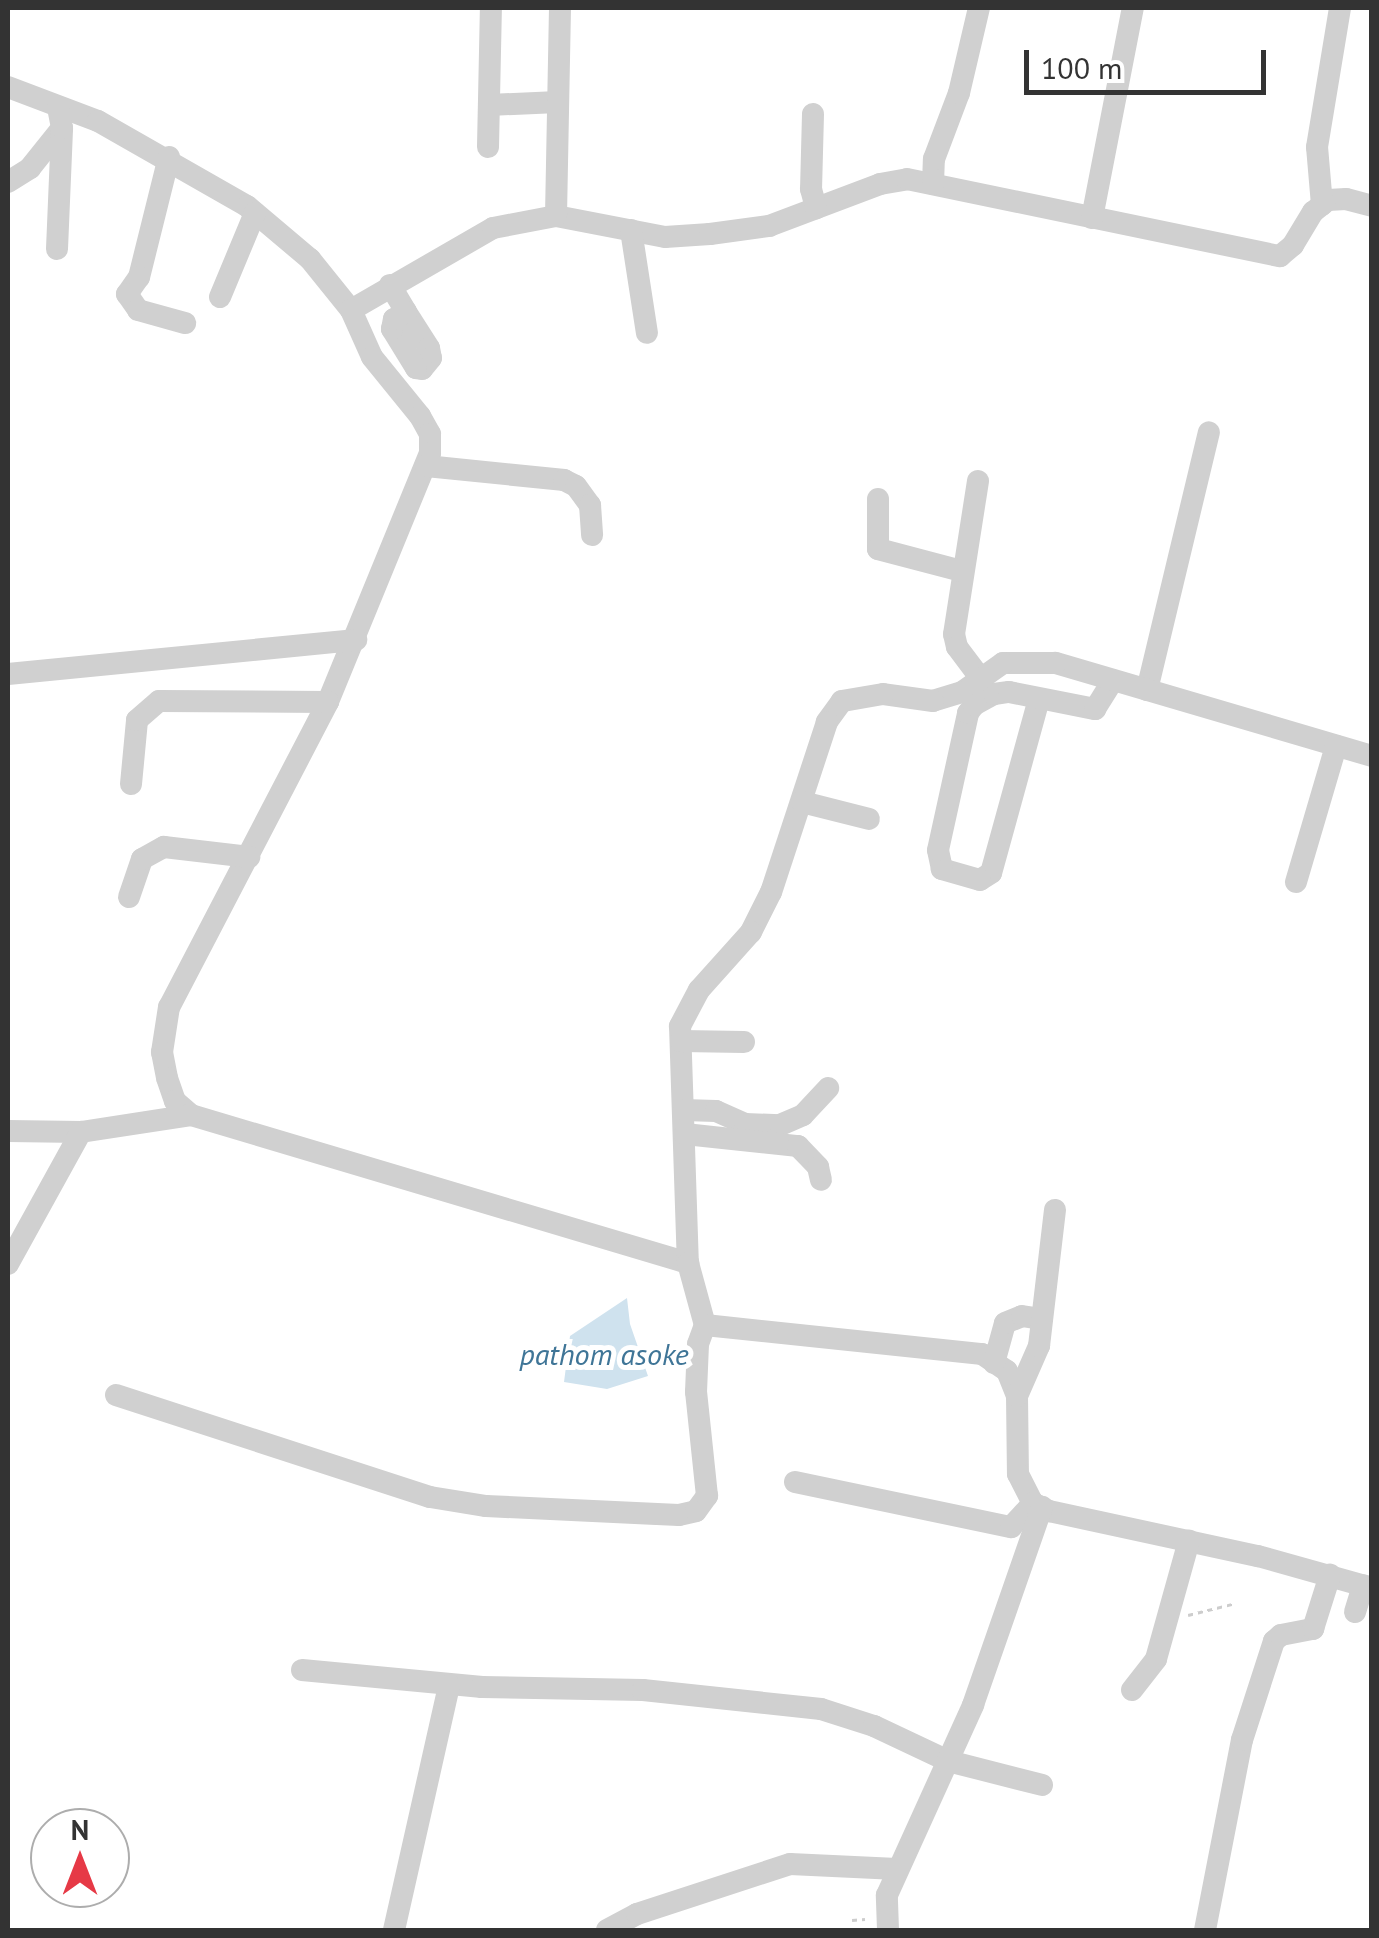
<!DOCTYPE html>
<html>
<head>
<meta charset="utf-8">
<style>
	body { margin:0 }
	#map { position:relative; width:1379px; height:1938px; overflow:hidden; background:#fff; font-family:"PT Sans",sans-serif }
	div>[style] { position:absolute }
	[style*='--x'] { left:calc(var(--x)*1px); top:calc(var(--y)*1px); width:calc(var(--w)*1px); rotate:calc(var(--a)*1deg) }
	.water>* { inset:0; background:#cfe2ee }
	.path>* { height:2.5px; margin-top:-1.25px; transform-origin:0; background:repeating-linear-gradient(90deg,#cdcdcd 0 5px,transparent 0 10px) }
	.minor>* { height:22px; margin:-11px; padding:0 11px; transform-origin:11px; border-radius:11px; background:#d0d0d0 }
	span { translate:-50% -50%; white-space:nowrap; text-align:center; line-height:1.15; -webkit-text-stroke:10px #fff; paint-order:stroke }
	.water-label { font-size:30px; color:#3f7597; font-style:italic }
	.frame { position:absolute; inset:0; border:10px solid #333; pointer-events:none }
	.north { position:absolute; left:30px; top:1808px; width:100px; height:100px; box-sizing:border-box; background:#fff; border:2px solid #adadad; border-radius:50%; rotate:0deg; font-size:28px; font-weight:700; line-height:40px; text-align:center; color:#333 }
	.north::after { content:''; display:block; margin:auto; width:35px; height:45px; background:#e63946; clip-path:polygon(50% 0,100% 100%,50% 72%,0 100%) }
	.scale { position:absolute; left:1024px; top:50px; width:242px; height:45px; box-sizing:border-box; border:5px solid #333; border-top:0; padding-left:12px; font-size:30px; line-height:35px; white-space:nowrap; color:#333; -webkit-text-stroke:8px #fff; paint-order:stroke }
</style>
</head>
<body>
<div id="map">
	<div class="water">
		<i style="clip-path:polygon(627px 1298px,630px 1324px,648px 1376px,607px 1389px,564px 1382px,570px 1336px)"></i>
	</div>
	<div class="path">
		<i style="--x:1188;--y:1615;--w:49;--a:-14"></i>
		<i style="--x:852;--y:1920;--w:13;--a:-4"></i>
	</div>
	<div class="minor">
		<i style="--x:8;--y:87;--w:96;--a:20.7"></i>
		<i style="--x:98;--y:121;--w:172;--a:29.7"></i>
		<i style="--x:247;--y:206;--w:82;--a:40.1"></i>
		<i style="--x:310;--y:259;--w:65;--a:51.2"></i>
		<i style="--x:351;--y:310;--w:164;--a:-30"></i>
		<i style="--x:493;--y:228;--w:64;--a:-10.8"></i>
		<i style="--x:556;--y:216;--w:111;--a:10.9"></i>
		<i style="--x:665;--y:237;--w:45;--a:-3.8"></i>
		<i style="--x:710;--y:234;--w:60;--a:-7.7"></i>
		<i style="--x:769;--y:226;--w:119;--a:-20.7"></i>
		<i style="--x:880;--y:184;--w:27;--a:-10"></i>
		<i style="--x:907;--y:179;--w:381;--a:11.7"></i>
		<i style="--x:1280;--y:256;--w:17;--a:-40"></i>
		<i style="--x:1293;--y:245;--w:39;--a:-59"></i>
		<i style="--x:1313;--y:212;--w:19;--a:-39"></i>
		<i style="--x:1328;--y:200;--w:18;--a:-3"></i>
		<i style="--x:1346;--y:199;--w:27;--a:15"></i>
		<i style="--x:489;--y:105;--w:69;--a:-2.5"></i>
		<i style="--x:813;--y:114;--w:75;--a:91.5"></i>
		<i style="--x:811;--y:189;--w:20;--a:75"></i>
		<i style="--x:488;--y:147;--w:139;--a:-88.8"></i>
		<i style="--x:169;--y:157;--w:124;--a:104"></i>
		<i style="--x:139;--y:277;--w:21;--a:125"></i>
		<i style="--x:127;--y:294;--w:19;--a:55"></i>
		<i style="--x:138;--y:310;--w:49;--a:15.5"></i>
		<i style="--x:8;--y:182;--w:26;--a:-32"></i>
		<i style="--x:30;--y:168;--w:51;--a:-51.3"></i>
		<i style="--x:933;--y:184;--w:25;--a:-88"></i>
		<i style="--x:934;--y:159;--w:71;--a:-69.3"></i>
		<i style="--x:959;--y:93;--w:87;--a:-76.8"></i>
		<i style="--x:1322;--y:205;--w:58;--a:-94.9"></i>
		<i style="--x:1317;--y:147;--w:141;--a:-80.6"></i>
		<i style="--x:556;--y:216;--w:208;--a:-88.9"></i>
		<i style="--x:1092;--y:218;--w:214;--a:-79"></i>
		<i style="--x:631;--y:230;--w:104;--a:81.2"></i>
		<i style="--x:57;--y:249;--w:121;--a:-87.6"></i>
		<i style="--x:62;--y:128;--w:21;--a:-101"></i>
		<i style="--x:390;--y:285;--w:31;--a:59"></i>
		<i style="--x:406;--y:312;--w:43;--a:57.4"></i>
		<i style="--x:429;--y:348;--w:10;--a:79"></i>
		<i style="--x:431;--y:358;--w:14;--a:129"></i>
		<i style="--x:422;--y:369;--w:6;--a:-171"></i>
		<i style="--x:416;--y:368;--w:46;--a:-121.6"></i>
		<i style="--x:392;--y:329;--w:10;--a:-79"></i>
		<i style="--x:394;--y:319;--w:14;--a:-30"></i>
		<i style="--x:220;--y:297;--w:91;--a:-67.4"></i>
		<i style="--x:351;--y:310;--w:51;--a:65.9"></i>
		<i style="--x:372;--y:357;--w:76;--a:50.9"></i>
		<i style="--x:420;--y:416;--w:21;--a:61"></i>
		<i style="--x:430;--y:434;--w:19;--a:90"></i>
		<i style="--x:430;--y:453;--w:269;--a:112.3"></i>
		<i style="--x:328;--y:702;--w:344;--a:117.5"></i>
		<i style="--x:169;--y:1007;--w:46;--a:98.8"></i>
		<i style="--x:162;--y:1052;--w:26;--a:79"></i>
		<i style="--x:167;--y:1078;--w:24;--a:71"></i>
		<i style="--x:175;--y:1101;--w:21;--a:41"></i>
		<i style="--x:191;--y:1115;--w:519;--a:16.58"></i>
		<i style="--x:426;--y:466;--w:139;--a:5.8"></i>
		<i style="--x:564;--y:480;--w:13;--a:27"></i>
		<i style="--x:576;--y:486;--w:24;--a:54"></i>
		<i style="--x:590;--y:505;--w:30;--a:86"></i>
		<i style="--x:978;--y:481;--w:155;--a:98.9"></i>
		<i style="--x:954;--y:634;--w:13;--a:77"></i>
		<i style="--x:957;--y:647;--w:38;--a:53"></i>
		<i style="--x:878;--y:499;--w:50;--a:90"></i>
		<i style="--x:878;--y:549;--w:86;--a:14.8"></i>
		<i style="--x:8;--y:674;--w:350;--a:-5.6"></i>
		<i style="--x:1147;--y:690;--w:265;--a:-76.5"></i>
		<i style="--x:1039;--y:699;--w:180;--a:105.4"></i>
		<i style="--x:991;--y:873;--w:13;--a:148"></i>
		<i style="--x:980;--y:880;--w:40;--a:-164"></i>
		<i style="--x:942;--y:869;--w:19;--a:-102"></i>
		<i style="--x:938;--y:850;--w:140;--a:-77.6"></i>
		<i style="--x:968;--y:713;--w:10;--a:-53"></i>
		<i style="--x:974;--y:705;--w:23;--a:-29"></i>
		<i style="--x:994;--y:694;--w:15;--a:-8"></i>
		<i style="--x:1009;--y:692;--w:88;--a:11.2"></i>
		<i style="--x:1095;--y:709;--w:34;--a:-58"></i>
		<i style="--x:1372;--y:756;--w:330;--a:-163.6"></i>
		<i style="--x:1055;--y:663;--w:52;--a:180"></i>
		<i style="--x:1003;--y:663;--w:50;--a:144.7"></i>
		<i style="--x:962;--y:692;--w:30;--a:163"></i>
		<i style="--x:933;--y:701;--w:50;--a:-172"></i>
		<i style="--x:883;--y:694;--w:42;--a:170.3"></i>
		<i style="--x:842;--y:701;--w:26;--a:126"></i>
		<i style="--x:827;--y:722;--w:179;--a:108.2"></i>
		<i style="--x:771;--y:892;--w:45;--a:116.6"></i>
		<i style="--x:751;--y:932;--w:78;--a:131.9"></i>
		<i style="--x:699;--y:990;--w:41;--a:117.8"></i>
		<i style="--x:680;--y:1026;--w:237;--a:88.1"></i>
		<i style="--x:688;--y:1263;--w:64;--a:74.7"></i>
		<i style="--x:705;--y:1325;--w:279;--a:6"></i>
		<i style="--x:982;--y:1354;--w:30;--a:34"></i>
		<i style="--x:1007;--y:1371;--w:27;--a:68"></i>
		<i style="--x:1017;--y:1396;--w:78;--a:89.3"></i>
		<i style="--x:1018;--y:1474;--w:33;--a:63"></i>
		<i style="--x:1033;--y:1503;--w:18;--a:27"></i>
		<i style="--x:1049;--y:1511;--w:214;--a:12.2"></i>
		<i style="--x:1258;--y:1556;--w:118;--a:15.7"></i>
		<i style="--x:131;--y:784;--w:64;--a:-84.6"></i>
		<i style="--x:137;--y:720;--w:29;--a:-41"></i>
		<i style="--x:159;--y:701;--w:169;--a:0.3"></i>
		<i style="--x:802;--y:802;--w:69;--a:14.2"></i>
		<i style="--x:1296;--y:882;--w:142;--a:-73.6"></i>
		<i style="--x:129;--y:897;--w:40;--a:-71.1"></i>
		<i style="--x:142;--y:859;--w:25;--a:-29"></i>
		<i style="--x:164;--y:847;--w:86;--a:6.7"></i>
		<i style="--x:681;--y:1041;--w:63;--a:0.9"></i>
		<i style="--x:684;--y:1110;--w:32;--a:2"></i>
		<i style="--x:716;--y:1111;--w:32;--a:24"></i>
		<i style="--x:745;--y:1124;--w:35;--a:2"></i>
		<i style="--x:780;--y:1125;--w:25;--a:-23"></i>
		<i style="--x:803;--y:1115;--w:37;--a:-47"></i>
		<i style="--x:8;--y:1131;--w:73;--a:0.8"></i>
		<i style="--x:81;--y:1132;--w:111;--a:-8.8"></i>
		<i style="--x:685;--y:1134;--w:114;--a:6.1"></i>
		<i style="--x:798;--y:1146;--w:29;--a:46"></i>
		<i style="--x:818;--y:1167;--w:13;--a:77"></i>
		<i style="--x:8;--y:1264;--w:151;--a:-61.1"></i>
		<i style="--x:994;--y:1363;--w:41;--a:-74.6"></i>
		<i style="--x:1005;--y:1323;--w:18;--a:-22"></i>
		<i style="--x:1022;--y:1316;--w:20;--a:9"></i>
		<i style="--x:116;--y:1395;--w:330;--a:18"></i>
		<i style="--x:430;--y:1497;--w:57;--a:9.1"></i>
		<i style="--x:486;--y:1506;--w:193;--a:2.7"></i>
		<i style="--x:679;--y:1515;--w:17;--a:-13"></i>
		<i style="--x:696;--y:1511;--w:19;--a:-54"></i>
		<i style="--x:707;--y:1496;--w:105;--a:-96"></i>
		<i style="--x:696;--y:1392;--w:48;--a:-87.6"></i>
		<i style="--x:698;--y:1344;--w:20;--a:-70"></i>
		<i style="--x:1017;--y:1396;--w:55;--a:-66.3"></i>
		<i style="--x:1039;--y:1346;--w:137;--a:-83.3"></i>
		<i style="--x:795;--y:1482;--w:221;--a:11.8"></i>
		<i style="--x:1011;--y:1527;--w:33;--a:-47"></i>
		<i style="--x:1355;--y:1612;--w:28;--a:-73"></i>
		<i style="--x:302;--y:1670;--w:181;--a:5.4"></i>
		<i style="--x:482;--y:1687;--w:161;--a:1.1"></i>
		<i style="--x:643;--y:1690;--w:179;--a:6.1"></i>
		<i style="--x:821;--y:1709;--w:56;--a:17.8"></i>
		<i style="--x:874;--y:1726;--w:82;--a:25.3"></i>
		<i style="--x:948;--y:1761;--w:97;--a:14.3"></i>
		<i style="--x:1132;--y:1690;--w:39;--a:-52"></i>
		<i style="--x:1156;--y:1659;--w:123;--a:-74.4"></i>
		<i style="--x:394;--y:1930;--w:251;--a:-77.3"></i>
		<i style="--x:607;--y:1930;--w:34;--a:-28"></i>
		<i style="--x:637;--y:1914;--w:161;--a:-18.1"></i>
		<i style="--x:790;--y:1864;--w:107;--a:2.7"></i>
		<i style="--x:888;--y:1930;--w:35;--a:-92"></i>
		<i style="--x:887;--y:1895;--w:209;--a:-65.6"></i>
		<i style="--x:973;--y:1705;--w:210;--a:-70.8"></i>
		<i style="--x:1205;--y:1930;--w:194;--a:-79"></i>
		<i style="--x:1242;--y:1740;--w:104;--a:-72.1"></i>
		<i style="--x:1274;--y:1641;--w:9;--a:-41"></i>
		<i style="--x:1281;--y:1635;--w:33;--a:-11"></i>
		<i style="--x:1313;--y:1629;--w:57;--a:-72.5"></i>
	</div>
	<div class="water-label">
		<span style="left:604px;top:1354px">pathom asoke</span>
	</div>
	<div class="frame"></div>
	<div class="north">N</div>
	<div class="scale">100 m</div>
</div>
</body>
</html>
